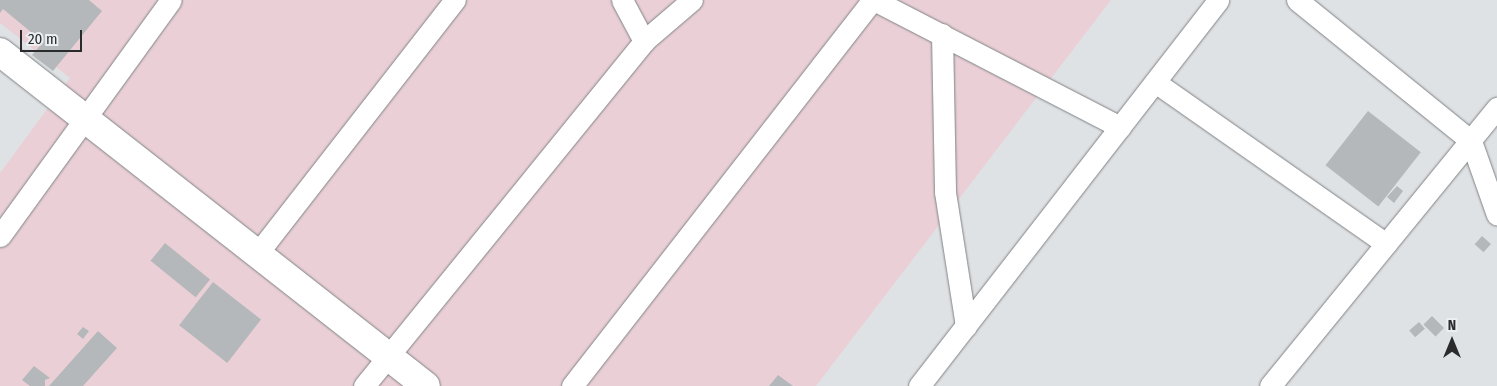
<!DOCTYPE html>
<html>
<head>
<meta charset="utf-8">
<style>
	body { margin:0 }
	#map { position:relative; width:1497px; height:386px; overflow:hidden; background:#dfe2e5; font-family:"Fira Sans Condensed",sans-serif }
	div>[style] { position:absolute }
	[style*='--x'] { left:calc(var(--x)*1px); top:calc(var(--y)*1px); width:calc(var(--w)*1px); rotate:calc(var(--a)*1deg) }
	.industrial>* { inset:0; background:#ead0d6 }
	.building>* { inset:0; background:#b5b8ba; transform-origin:0 0 }
	.roads { filter:drop-shadow(0 0 1px #808385) drop-shadow(0 0 1px #808385) }
	.street>* { height:21px; margin:-10.5px; padding:0 10.5px; transform-origin:10.5px; border-radius:10.5px; background:#fff }
	.secondary>* { height:28px; margin:-14px; padding:0 14px; transform-origin:14px; border-radius:14px; background:#fff }
	span { translate:-50% -50%; white-space:nowrap; text-align:center; line-height:1.15; -webkit-text-stroke:4.5px #eceff2; paint-order:stroke }
	.north { position:absolute; left:1427px; top:316px; width:50px; height:50px; -webkit-text-stroke:4px #eceff2; paint-order:stroke; rotate:0deg; font-size:14px; font-weight:700; line-height:20px; text-align:center; color:#2a2b2c }
	.north::after { content:''; display:block; margin:auto; width:18px; height:22px; background:#2a2b2c; clip-path:polygon(50% 0,100% 100%,50% 72%,0 100%) }
	.scale { position:absolute; left:20px; top:30px; width:62px; height:22px; box-sizing:border-box; border:2px solid #2a2b2c; border-top:0; padding-left:6px; font-size:15px; line-height:18px; white-space:nowrap; color:#2a2b2c; -webkit-text-stroke:4px #eceff2; paint-order:stroke }
</style>
</head>
<body>
<div id="map">
	<div class="industrial">
		<i style="clip-path:polygon(0 0,1111px 0,816px 386px,0 386px,0 173px,70px 78px,0 23px)"></i>
	</div>
	<div class="building">
		<i style="clip-path:polygon(0 0,89px 0,102px 11px,53px 71px,32px 55px,43px 42px,3px 9px,0 13px)"></i>
		<i style="left:1368px;top:111px;width:67px;height:69px;rotate:38deg"></i>
		<i style="clip-path:polygon(1397px 186px,1403px 191px,1394px 203px,1387px 197px)"></i>
		<i style="left:1482px;top:236px;width:12px;height:11px;rotate:42deg"></i>
		<i style="left:165px;top:243px;width:58px;height:23px;rotate:39deg"></i>
		<i style="left:213px;top:282px;width:61px;height:55px;rotate:38deg"></i>
		<i style="left:1432px;top:316px;width:17px;height:12px;rotate:45deg"></i>
		<i style="left:1419px;top:322px;width:9px;height:13px;rotate:49deg"></i>
		<i style="clip-path:polygon(83px 327px,89px 331px,83px 339px,77px 334px)"></i>
		<i style="clip-path:polygon(98px 331px,117px 348px,83px 386px,49px 386px)"></i>
		<i style="clip-path:polygon(34px 366px,50px 378px,45px 380px,45px 386px,30px 386px,22px 380px)"></i>
		<i style="clip-path:polygon(778px 375px,793px 386px,769px 386px)"></i>
	</div>
	<div class="roads">
		<div class="street">
			<i style="--x:622;--y:0;--w:47;--a:61.8"></i>
			<i style="--x:874;--y:0;--w:277;--a:27.3"></i>
			<i style="--x:1297;--y:0;--w:224;--a:39"></i>
			<i style="--x:1471;--y:141;--w:78;--a:70.6"></i>
			<i style="--x:942;--y:34;--w:158;--a:88.9"></i>
			<i style="--x:945;--y:192;--w:136;--a:81.1"></i>
			<i style="--x:1155;--y:82;--w:282;--a:35"></i>
			<i style="--x:0;--y:236;--w:291;--a:-54.1"></i>
			<i style="--x:257;--y:254;--w:322;--a:-52.1"></i>
			<i style="--x:364;--y:386;--w:444;--a:-50.9"></i>
			<i style="--x:644;--y:41;--w:63;--a:-40.5"></i>
			<i style="--x:572;--y:386;--w:489;--a:-52.1"></i>
			<i style="--x:919;--y:386;--w:488;--a:-52.2"></i>
			<i style="--x:1270;--y:386;--w:359;--a:-50.8"></i>
		</div>
		<div class="secondary">
			<i style="--x:0;--y:52;--w:541;--a:38.1"></i>
		</div>
	</div>
	<div class="north">N</div>
	<div class="scale">20 m</div>
</div>
</body>
</html>
